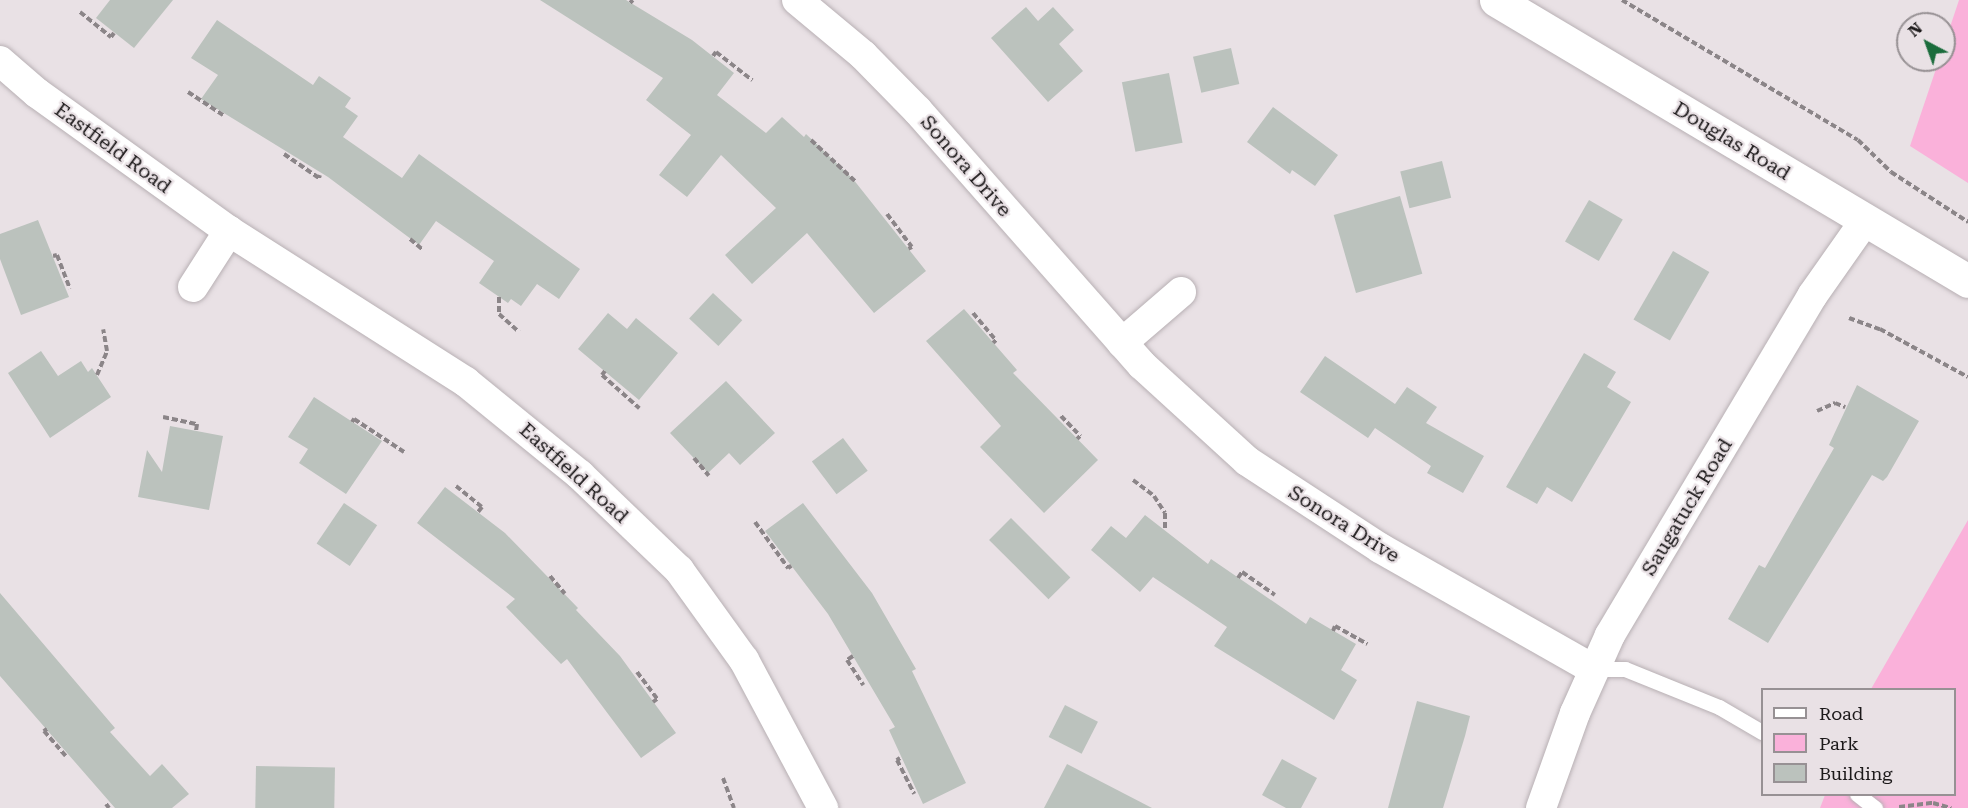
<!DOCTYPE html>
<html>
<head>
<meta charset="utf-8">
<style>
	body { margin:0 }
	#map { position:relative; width:1968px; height:808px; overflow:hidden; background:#e9e1e5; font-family:"Roboto Serif",serif }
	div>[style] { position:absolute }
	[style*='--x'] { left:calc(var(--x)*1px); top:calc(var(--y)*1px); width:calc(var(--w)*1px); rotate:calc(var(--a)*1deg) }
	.green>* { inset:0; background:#fab1da }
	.building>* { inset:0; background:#bbc2bd; transform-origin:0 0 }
	.path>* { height:4px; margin-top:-2px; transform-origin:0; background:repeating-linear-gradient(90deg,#8b8588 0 6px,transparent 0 9px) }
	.roads { filter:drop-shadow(0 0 2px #b8b0b4) drop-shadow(0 0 2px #b8b0b4) }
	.service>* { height:15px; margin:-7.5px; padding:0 7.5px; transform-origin:7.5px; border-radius:7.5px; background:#fff }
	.minor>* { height:30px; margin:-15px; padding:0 15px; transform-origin:15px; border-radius:15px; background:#fff }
	.tertiary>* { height:33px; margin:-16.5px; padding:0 16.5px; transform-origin:16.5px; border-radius:16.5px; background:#fff }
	span { translate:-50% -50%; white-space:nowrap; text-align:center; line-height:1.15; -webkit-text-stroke:4.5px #e9e1e5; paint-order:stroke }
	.street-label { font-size:20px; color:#1c191a }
	.legend { position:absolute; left:1761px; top:688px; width:195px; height:108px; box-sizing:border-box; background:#e9e1e5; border:2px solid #979194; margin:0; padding:8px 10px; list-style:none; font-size:18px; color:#1c191a }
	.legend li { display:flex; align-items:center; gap:12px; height:30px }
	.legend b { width:30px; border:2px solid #979194 }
	.north { position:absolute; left:1896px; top:12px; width:60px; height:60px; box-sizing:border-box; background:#e9e1e5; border:2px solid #979194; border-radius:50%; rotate:319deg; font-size:16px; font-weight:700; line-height:24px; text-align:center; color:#1c191a }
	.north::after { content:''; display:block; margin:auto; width:21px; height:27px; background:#1b6c3c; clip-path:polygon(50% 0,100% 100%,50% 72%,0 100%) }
</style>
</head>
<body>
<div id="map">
	<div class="green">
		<i style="clip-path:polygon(1959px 0,1968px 0,1968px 183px,1910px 146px,1939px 60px,1944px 60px,1944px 45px)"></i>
		<i style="clip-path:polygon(1968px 520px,1968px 808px,1820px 808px,1825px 795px,1954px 794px,1954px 690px,1871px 689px)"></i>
	</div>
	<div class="building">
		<i style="clip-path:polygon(110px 0,173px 0,134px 48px,96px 18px)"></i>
		<i style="clip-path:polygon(540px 0,626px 0,692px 40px,734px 73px,717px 95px,766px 133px,782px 117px,804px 137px,806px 134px,853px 179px,926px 271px,874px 313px,807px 233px,752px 284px,725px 255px,776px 208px,721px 155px,687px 197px,659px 175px,691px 135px,646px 100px,663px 78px)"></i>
		<i style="clip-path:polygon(1026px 7px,1038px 21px,1053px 7px,1074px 30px,1059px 44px,1083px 71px,1048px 102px,991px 38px)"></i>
		<i style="clip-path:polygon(217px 20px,313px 85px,319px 76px,351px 98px,345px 107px,358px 116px,343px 137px,402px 178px,419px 154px,580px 269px,559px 299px,537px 284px,521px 306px,511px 299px,508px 303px,479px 283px,494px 261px,436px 221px,419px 245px,328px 177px,201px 99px,218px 75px,191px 58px)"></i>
		<i style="left:1231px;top:48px;width:37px;height:39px;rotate:77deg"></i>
		<i style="left:1169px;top:73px;width:71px;height:48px;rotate:79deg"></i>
		<i style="clip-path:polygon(1273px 107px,1338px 155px,1315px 186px,1292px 170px,1290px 174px,1247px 142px)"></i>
		<i style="left:1442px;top:161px;width:38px;height:43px;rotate:76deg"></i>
		<i style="left:1400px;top:196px;width:81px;height:69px;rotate:74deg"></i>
		<i style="left:1589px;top:200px;width:39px;height:48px;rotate:30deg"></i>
		<i style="clip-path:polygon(38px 220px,69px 297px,21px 315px,0 259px,0 234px)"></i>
		<i style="left:1673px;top:251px;width:42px;height:79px;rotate:30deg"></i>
		<i style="left:713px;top:293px;width:40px;height:35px;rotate:43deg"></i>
		<i style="clip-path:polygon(964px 309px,1017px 370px,1013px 373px,1098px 460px,1044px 513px,980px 447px,1001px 426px,926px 341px)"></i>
		<i style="clip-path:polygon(608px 313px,627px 329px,636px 318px,678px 353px,639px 400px,578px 349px)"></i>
		<i style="clip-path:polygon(41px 351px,58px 376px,81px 361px,88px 372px,92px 368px,111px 397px,50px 438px,8px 373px)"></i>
		<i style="clip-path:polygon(1584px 353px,1616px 372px,1607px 387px,1631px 402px,1572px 502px,1547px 487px,1537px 504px,1506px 487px)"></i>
		<i style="clip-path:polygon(1325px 356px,1395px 404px,1407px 387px,1437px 407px,1426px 423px,1484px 456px,1463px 493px,1427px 473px,1431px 466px,1375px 428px,1368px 438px,1300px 392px)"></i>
		<i style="clip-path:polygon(726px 381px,775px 433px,740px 465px,729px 453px,708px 473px,670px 433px)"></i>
		<i style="clip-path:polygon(1857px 385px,1919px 421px,1887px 477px,1883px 481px,1872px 475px,1768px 643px,1728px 619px,1759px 565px,1765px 568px,1834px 448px,1829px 445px)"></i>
		<i style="clip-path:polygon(314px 397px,382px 441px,346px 494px,299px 463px,308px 449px,288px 437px)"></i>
		<i style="clip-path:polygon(170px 426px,223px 436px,209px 510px,138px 497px,147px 450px,162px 472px)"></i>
		<i style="left:843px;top:438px;width:41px;height:39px;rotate:53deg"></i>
		<i style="clip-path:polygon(445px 487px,505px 533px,578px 608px,576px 610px,620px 656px,676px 733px,641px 758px,567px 659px,561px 664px,506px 607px,515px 599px,417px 523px)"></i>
		<i style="left:344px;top:503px;width:40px;height:49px;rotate:34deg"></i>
		<i style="clip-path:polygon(803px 503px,872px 593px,916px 669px,912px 671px,966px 783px,923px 804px,889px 730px,895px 727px,828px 614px,765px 531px)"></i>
		<i style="clip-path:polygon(1145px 515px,1208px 564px,1211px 559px,1306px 624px,1310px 617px,1356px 644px,1341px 670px,1357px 680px,1334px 720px,1214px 646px,1227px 627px,1153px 577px,1140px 592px,1091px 550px,1111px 526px,1126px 538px)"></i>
		<i style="left:1011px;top:518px;width:84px;height:31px;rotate:45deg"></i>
		<i style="clip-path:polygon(0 593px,115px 728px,110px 732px,150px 776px,162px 764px,189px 794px,172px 808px,115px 808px,0 676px)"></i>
		<i style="clip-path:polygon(1417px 701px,1470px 716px,1465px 736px,1443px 808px,1388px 808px)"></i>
		<i style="left:1065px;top:705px;width:37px;height:36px;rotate:27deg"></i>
		<i style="clip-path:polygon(1282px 759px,1317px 778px,1301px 808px,1286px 808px,1262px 795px)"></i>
		<i style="clip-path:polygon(1067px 764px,1152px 808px,1044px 808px)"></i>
		<i style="left:256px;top:766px;width:79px;height:42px;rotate:1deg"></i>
	</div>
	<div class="path">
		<i style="--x:1622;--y:0;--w:274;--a:30.7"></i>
		<i style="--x:1858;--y:140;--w:46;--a:44.1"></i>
		<i style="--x:1891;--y:172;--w:92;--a:33"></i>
		<i style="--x:630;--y:3;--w:4;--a:-45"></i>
		<i style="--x:80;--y:12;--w:40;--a:39"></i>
		<i style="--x:111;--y:37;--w:5;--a:-53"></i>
		<i style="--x:713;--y:56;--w:5;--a:-53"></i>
		<i style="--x:716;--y:52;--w:46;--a:37.9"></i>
		<i style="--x:188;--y:92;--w:42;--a:33.3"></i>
		<i style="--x:811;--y:140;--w:60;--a:43"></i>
		<i style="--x:284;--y:154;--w:42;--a:34.4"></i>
		<i style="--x:319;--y:178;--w:3;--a:-72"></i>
		<i style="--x:887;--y:214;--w:41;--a:52.9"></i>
		<i style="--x:912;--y:247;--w:4;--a:153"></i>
		<i style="--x:410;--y:239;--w:16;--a:40"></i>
		<i style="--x:53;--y:256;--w:4;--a:-14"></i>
		<i style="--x:57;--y:255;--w:36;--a:69"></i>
		<i style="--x:499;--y:297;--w:17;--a:90"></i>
		<i style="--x:499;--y:314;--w:27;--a:42"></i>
		<i style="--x:973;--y:313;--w:35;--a:50"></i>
		<i style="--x:996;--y:340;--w:4;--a:135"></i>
		<i style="--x:1849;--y:318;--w:33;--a:20"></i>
		<i style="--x:1880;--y:329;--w:100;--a:28.6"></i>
		<i style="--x:605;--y:371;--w:5;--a:127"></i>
		<i style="--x:602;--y:375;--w:50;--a:41.7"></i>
		<i style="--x:97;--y:375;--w:26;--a:-67"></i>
		<i style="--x:107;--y:351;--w:22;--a:-100"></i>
		<i style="--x:1817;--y:411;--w:20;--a:-24"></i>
		<i style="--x:1835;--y:403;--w:11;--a:22"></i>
		<i style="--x:1061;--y:416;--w:28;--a:46"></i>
		<i style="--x:1080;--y:436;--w:4;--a:135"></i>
		<i style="--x:163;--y:417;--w:35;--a:12"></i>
		<i style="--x:197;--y:424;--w:7;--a:98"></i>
		<i style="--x:352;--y:422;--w:4;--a:-56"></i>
		<i style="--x:354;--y:419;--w:60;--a:33.4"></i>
		<i style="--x:694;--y:458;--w:23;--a:50"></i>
		<i style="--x:1133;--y:480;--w:26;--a:37"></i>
		<i style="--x:1154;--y:496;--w:20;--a:57"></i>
		<i style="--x:1165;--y:513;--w:15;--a:90"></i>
		<i style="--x:456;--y:486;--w:33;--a:39"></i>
		<i style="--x:482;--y:507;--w:6;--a:129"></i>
		<i style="--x:755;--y:522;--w:57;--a:54.3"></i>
		<i style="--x:788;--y:568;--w:4;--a:-34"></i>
		<i style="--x:550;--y:576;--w:23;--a:50"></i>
		<i style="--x:1238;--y:578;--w:7;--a:-56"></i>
		<i style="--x:1242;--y:572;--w:40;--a:34.9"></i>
		<i style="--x:1333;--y:631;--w:5;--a:-68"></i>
		<i style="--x:1335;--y:626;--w:37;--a:29"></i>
		<i style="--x:853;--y:656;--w:7;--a:146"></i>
		<i style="--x:847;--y:660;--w:30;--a:57"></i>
		<i style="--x:637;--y:672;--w:34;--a:53"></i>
		<i style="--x:657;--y:699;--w:5;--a:143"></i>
		<i style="--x:47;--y:729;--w:4;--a:146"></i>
		<i style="--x:44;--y:731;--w:33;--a:49"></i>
		<i style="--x:900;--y:758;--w:4;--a:146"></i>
		<i style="--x:897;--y:760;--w:38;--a:63"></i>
		<i style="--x:723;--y:778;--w:32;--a:70"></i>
		<i style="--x:106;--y:804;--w:5;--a:53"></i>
		<i style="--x:1899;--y:807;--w:34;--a:-7"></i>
		<i style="--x:1933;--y:803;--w:19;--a:16"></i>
	</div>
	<div class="roads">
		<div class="service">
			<i style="--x:1593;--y:669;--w:32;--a:0"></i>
			<i style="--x:1625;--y:669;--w:101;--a:22"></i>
			<i style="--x:1719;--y:707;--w:50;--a:30.2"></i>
			<i style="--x:1857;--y:794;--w:23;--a:38"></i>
		</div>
		<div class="minor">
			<i style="--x:797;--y:0;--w:86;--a:39.8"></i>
			<i style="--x:863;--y:55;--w:78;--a:45.5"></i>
			<i style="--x:918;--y:111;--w:339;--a:48.6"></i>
			<i style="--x:1142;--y:365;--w:142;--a:42.4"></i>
			<i style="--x:1247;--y:461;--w:159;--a:33.2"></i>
			<i style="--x:1380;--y:548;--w:245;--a:29.6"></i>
			<i style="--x:0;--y:61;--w:49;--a:40.9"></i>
			<i style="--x:37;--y:93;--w:236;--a:35.7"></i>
			<i style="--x:229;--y:231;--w:281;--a:32.5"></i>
			<i style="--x:466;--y:382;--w:147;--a:39.2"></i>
			<i style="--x:580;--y:475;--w:137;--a:43.8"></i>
			<i style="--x:679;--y:570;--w:111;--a:54.2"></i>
			<i style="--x:744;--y:660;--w:168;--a:61.9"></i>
			<i style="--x:193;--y:287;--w:67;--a:-57.3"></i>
			<i style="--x:1122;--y:343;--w:78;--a:-40.8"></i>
			<i style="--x:1541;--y:808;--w:101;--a:-70.3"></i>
			<i style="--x:1575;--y:713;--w:85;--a:-65.8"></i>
			<i style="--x:1610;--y:635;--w:395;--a:-59.2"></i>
			<i style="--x:1812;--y:296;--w:90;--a:-54.9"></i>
		</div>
		<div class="tertiary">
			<i style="--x:1496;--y:0;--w:549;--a:30.77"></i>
		</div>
	</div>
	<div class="street-label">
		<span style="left:1732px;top:141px;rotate:31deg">Douglas Road</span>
		<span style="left:113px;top:148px;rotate:36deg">Eastfield Road</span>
		<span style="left:966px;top:166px;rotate:49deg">Sonora Drive</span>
		<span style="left:574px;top:473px;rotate:42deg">Eastfield Road</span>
		<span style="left:1687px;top:507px;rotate:-59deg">Saugatuck Road</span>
		<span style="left:1344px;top:524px;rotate:32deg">Sonora Drive</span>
	</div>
	<ul class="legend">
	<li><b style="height:8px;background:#fff"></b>Road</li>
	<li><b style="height:16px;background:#fab1da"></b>Park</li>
	<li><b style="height:16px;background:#bbc2bd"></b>Building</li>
	</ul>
	<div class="north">N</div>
</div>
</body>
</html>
